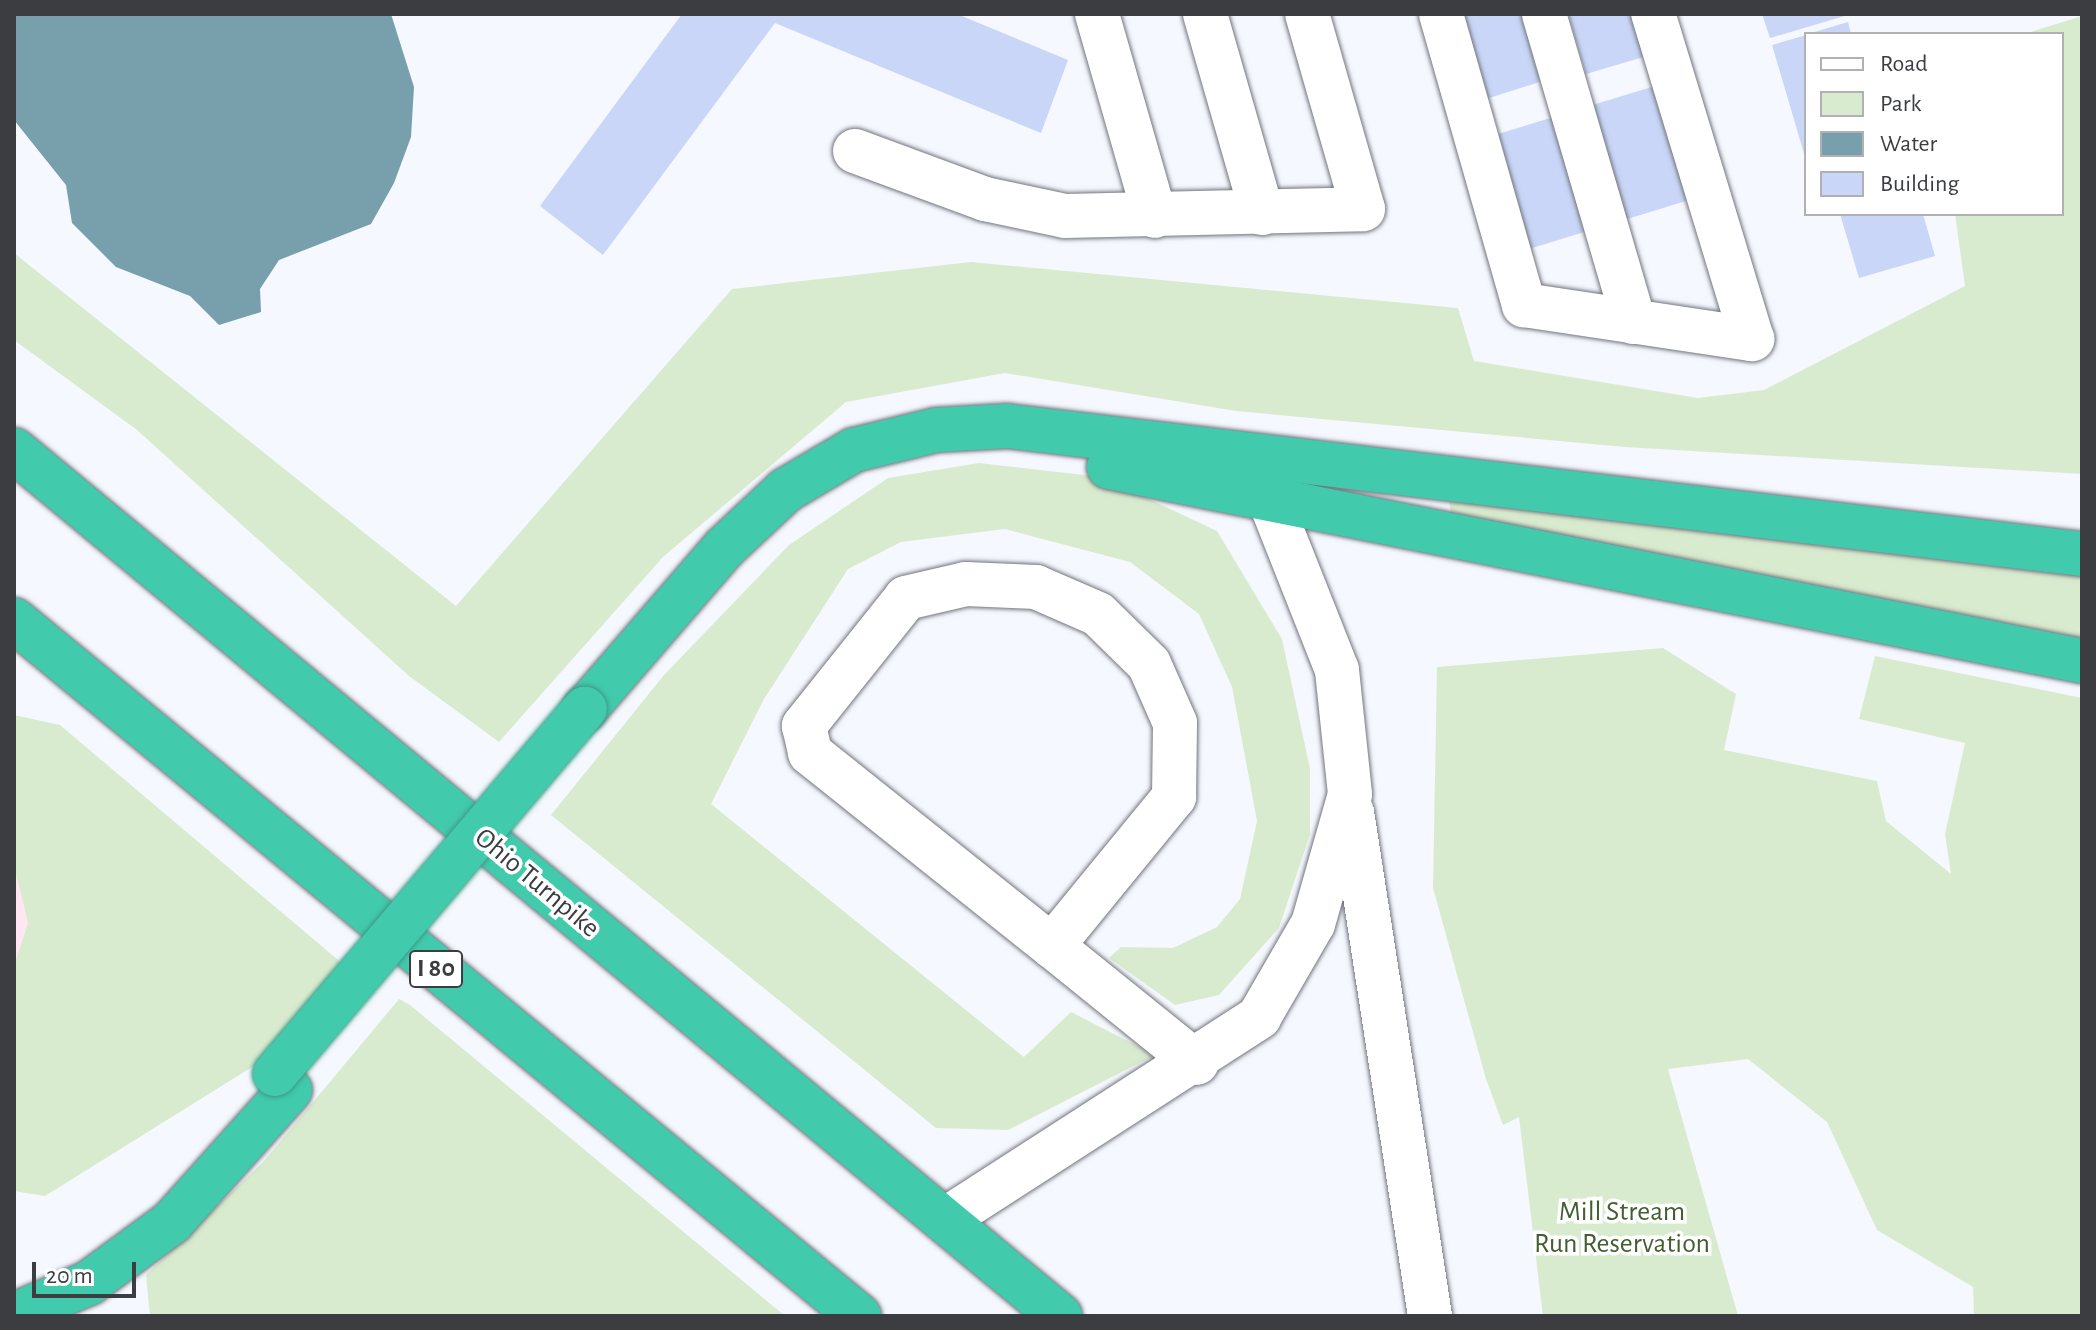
<!DOCTYPE html>
<html>
<head>
<meta charset="utf-8">
<style>
	body { margin:0 }
	#map { position:relative; width:2096px; height:1330px; overflow:hidden; background:#f5f8fe; font-family:"Alegreya Sans",sans-serif }
	div>[style] { position:absolute }
	[style*='--x'] { left:calc(var(--x)*1px); top:calc(var(--y)*1px); width:calc(var(--w)*1px); rotate:calc(var(--a)*1deg) }
	.commercial>* { inset:0; background:#ffe6f0 }
	.green>* { inset:0; background:#d9ebcf }
	.water>* { inset:0; background:#779fac }
	.building>* { inset:0; background:#c9d6f7; transform-origin:0 0 }
	.roads { filter:drop-shadow(0 0 2px #72757e) drop-shadow(0 0 2px #72757e) }
	.minor>* { height:44px; margin:-22px; padding:0 22px; transform-origin:22px; border-radius:22px; background:#fff }
	.highway>* { height:44px; margin:-22px; padding:0 22px; transform-origin:22px; border-radius:22px; background:#41caab }
	.bridges { filter:drop-shadow(0 0 2px #3f9986) drop-shadow(0 0 2px #3f9986) }
	.highway-bridge>* { height:44px; margin:-22px; padding:0 22px; transform-origin:22px; border-radius:22px; background:#41caab }
	span { translate:-50% -50%; white-space:nowrap; text-align:center; line-height:1.15; -webkit-text-stroke:7px #fff; paint-order:stroke }
	.shield-label span { padding:2px 6px; background:#fff; border:2px solid; border-radius:6px; -webkit-text-stroke-width:0 }
	.shield-label { font-size:26px; color:#3b3d41; font-weight:700 }
	.street-label { font-size:28px; color:#3b3d41 }
	.park-label { font-size:28px; color:#435f31 }
	.frame { position:absolute; inset:0; border:16px solid #3b3d41; pointer-events:none }
	.legend { position:absolute; left:1804px; top:32px; width:260px; height:184px; box-sizing:border-box; background:#fff; border:2px solid #b1b1b3; margin:0; padding:10px 14px; list-style:none; font-size:24px; color:#3b3d41 }
	.legend li { display:flex; align-items:center; gap:16px; height:40px }
	.legend b { width:40px; border:2px solid #b1b1b3 }
	.scale { position:absolute; left:32px; top:1262px; width:104px; height:36px; box-sizing:border-box; border:4px solid #3b3d41; border-top:0; padding-left:10px; font-size:24px; line-height:28px; white-space:nowrap; color:#3b3d41; -webkit-text-stroke:6px #fff; paint-order:stroke }
</style>
</head>
<body>
<div id="map">
	<div class="commercial">
		<i style="clip-path:polygon(14px 866px,28px 923px,14px 965px)"></i>
	</div>
	<div class="green">
		<i style="clip-path:polygon(2082px 16px,2082px 474px,1625px 447px,1236px 411px,1005px 373px,846px 402px,663px 557px,499px 742px,409px 676px,137px 430px,14px 340px,14px 253px,456px 606px,732px 289px,971px 262px,1458px 308px,1474px 361px,1698px 398px,1764px 390px,1965px 286px,1955px 214px,2062px 214px,2062px 34px,2024px 34px)"></i>
		<i style="clip-path:polygon(979px 463px,1102px 477px,1217px 531px,1282px 639px,1310px 769px,1310px 834px,1279px 928px,1219px 995px,1175px 1005px,1109px 958px,1121px 947px,1173px 948px,1217px 927px,1240px 899px,1257px 821px,1232px 687px,1199px 614px,1130px 562px,1005px 529px,901px 542px,848px 569px,764px 699px,711px 804px,1024px 1057px,1071px 1012px,1155px 1055px,1008px 1130px,936px 1128px,551px 815px,664px 675px,789px 545px,888px 478px)"></i>
		<i style="clip-path:polygon(1448px 496px,2082px 571px,2082px 641px,1451px 513px)"></i>
		<i style="clip-path:polygon(1663px 648px,1736px 694px,1724px 750px,1877px 781px,1886px 821px,1951px 874px,1945px 834px,1965px 743px,1859px 719px,1875px 656px,2082px 698px,2082px 1316px,1974px 1316px,1973px 1287px,1877px 1230px,1827px 1122px,1748px 1059px,1668px 1069px,1738px 1316px,1543px 1316px,1519px 1117px,1503px 1125px,1486px 1079px,1433px 888px,1437px 667px)"></i>
		<i style="clip-path:polygon(14px 715px,60px 725px,344px 965px,260px 1062px,45px 1196px,14px 1191px,14px 965px,28px 923px,14px 866px)"></i>
		<i style="clip-path:polygon(399px 999px,410px 1005px,785px 1316px,150px 1316px,146px 1275px,264px 1161px)"></i>
	</div>
	<div class="water">
		<i style="clip-path:polygon(14px 14px,391px 14px,414px 87px,411px 137px,394px 183px,371px 224px,279px 260px,260px 289px,261px 312px,219px 325px,190px 296px,116px 267px,72px 223px,66px 185px,14px 120px)"></i>
	</div>
	<div class="building">
		<i style="clip-path:polygon(682px 14px,957px 14px,1068px 60px,1041px 133px,775px 23px,603px 255px,540px 206px)"></i>
		<i style="clip-path:polygon(1457px 14px,1526px 14px,1546px 80px,1483px 100px)"></i>
		<i style="clip-path:polygon(1568px 14px,1634px 14px,1647px 56px,1586px 74px)"></i>
		<i style="clip-path:polygon(1762px 14px,1848px 14px,1848px 15px,1770px 38px)"></i>
		<i style="clip-path:polygon(1848px 22px,1851px 34px,1811px 34px,1811px 33px)"></i>
		<i style="clip-path:polygon(1806px 35px,1806px 157px,1805px 157px,1772px 45px)"></i>
		<i style="left:1655px;top:86px;width:119px;height:67px;rotate:73deg"></i>
		<i style="left:1557px;top:116px;width:119px;height:65px;rotate:73deg"></i>
		<i style="clip-path:polygon(1840px 214px,1923px 214px,1935px 256px,1859px 278px)"></i>
	</div>
	<div class="roads">
		<div class="minor">
			<i style="--x:1097;--y:14;--w:210;--a:74"></i>
			<i style="--x:1205;--y:14;--w:207;--a:74"></i>
			<i style="--x:1441;--y:14;--w:303;--a:74.1"></i>
			<i style="--x:1524;--y:305;--w:231;--a:8.5"></i>
			<i style="--x:1752;--y:339;--w:340;--a:-106.9"></i>
			<i style="--x:1544;--y:14;--w:321;--a:73.7"></i>
			<i style="--x:855;--y:151;--w:139;--a:20.3"></i>
			<i style="--x:985;--y:199;--w:82;--a:12"></i>
			<i style="--x:1065;--y:216;--w:298;--a:-1.3"></i>
			<i style="--x:1363;--y:209;--w:203;--a:-106"></i>
			<i style="--x:1352;--y:812;--w:510;--a:81.2"></i>
			<i style="--x:1052;--y:946;--w:193;--a:-50.7"></i>
			<i style="--x:1174;--y:797;--w:74;--a:-89.2"></i>
			<i style="--x:1175;--y:723;--w:64;--a:-113.8"></i>
			<i style="--x:1149;--y:664;--w:71;--a:-135.6"></i>
			<i style="--x:1098;--y:614;--w:68;--a:-156.5"></i>
			<i style="--x:1036;--y:587;--w:70;--a:-177.5"></i>
			<i style="--x:966;--y:584;--w:62;--a:166.9"></i>
			<i style="--x:906;--y:598;--w:164;--a:128.6"></i>
			<i style="--x:804;--y:726;--w:28;--a:77"></i>
			<i style="--x:810;--y:753;--w:310;--a:38.6"></i>
			<i style="--x:1052;--y:946;--w:186;--a:38.9"></i>
			<i style="--x:946;--y:1219;--w:373;--a:-32.8"></i>
			<i style="--x:1259;--y:1017;--w:108;--a:-59.9"></i>
			<i style="--x:1313;--y:924;--w:135;--a:-74.1"></i>
			<i style="--x:1350;--y:794;--w:125;--a:-96"></i>
			<i style="--x:1337;--y:670;--w:185;--a:-111.6"></i>
			<i style="--x:1269;--y:498;--w:35;--a:-80"></i>
		</div>
		<div class="highway">
			<i style="--x:14;--y:450;--w:1358;--a:39.62"></i>
			<i style="--x:1109;--y:467;--w:992;--a:11.28"></i>
			<i style="--x:14;--y:620;--w:1095;--a:39.48"></i>
			<i style="--x:585;--y:709;--w:213;--a:-49.2"></i>
			<i style="--x:724;--y:548;--w:85;--a:-43.1"></i>
			<i style="--x:786;--y:490;--w:79;--a:-30.5"></i>
			<i style="--x:854;--y:450;--w:84;--a:-13.7"></i>
			<i style="--x:936;--y:430;--w:71;--a:-3.2"></i>
			<i style="--x:1007;--y:426;--w:1083;--a:6.79"></i>
			<i style="--x:14;--y:1315;--w:82;--a:-23.1"></i>
			<i style="--x:89;--y:1283;--w:103;--a:-36.3"></i>
			<i style="--x:172;--y:1222;--w:177;--a:-48.2"></i>
		</div>
	</div>
	<div class="bridges">
		<div class="highway-bridge">
			<i style="--x:275;--y:1074;--w:479;--a:-49.7"></i>
		</div>
	</div>
	<div class="shield-label">
		<span style="left:436px;top:969px">I 80</span>
	</div>
	<div class="street-label">
		<span style="left:537px;top:883px;rotate:40deg">Ohio Turnpike</span>
	</div>
	<div class="park-label">
		<span style="left:1622px;top:1228px">Mill Stream<br>Run Reservation</span>
	</div>
	<div class="frame"></div>
	<ul class="legend">
	<li><b style="height:10px;background:#fff"></b>Road</li>
	<li><b style="height:22px;background:#d9ebcf"></b>Park</li>
	<li><b style="height:22px;background:#779fac"></b>Water</li>
	<li><b style="height:22px;background:#c9d6f7"></b>Building</li>
	</ul>
	<div class="scale">20 m</div>
</div>
</body>
</html>
